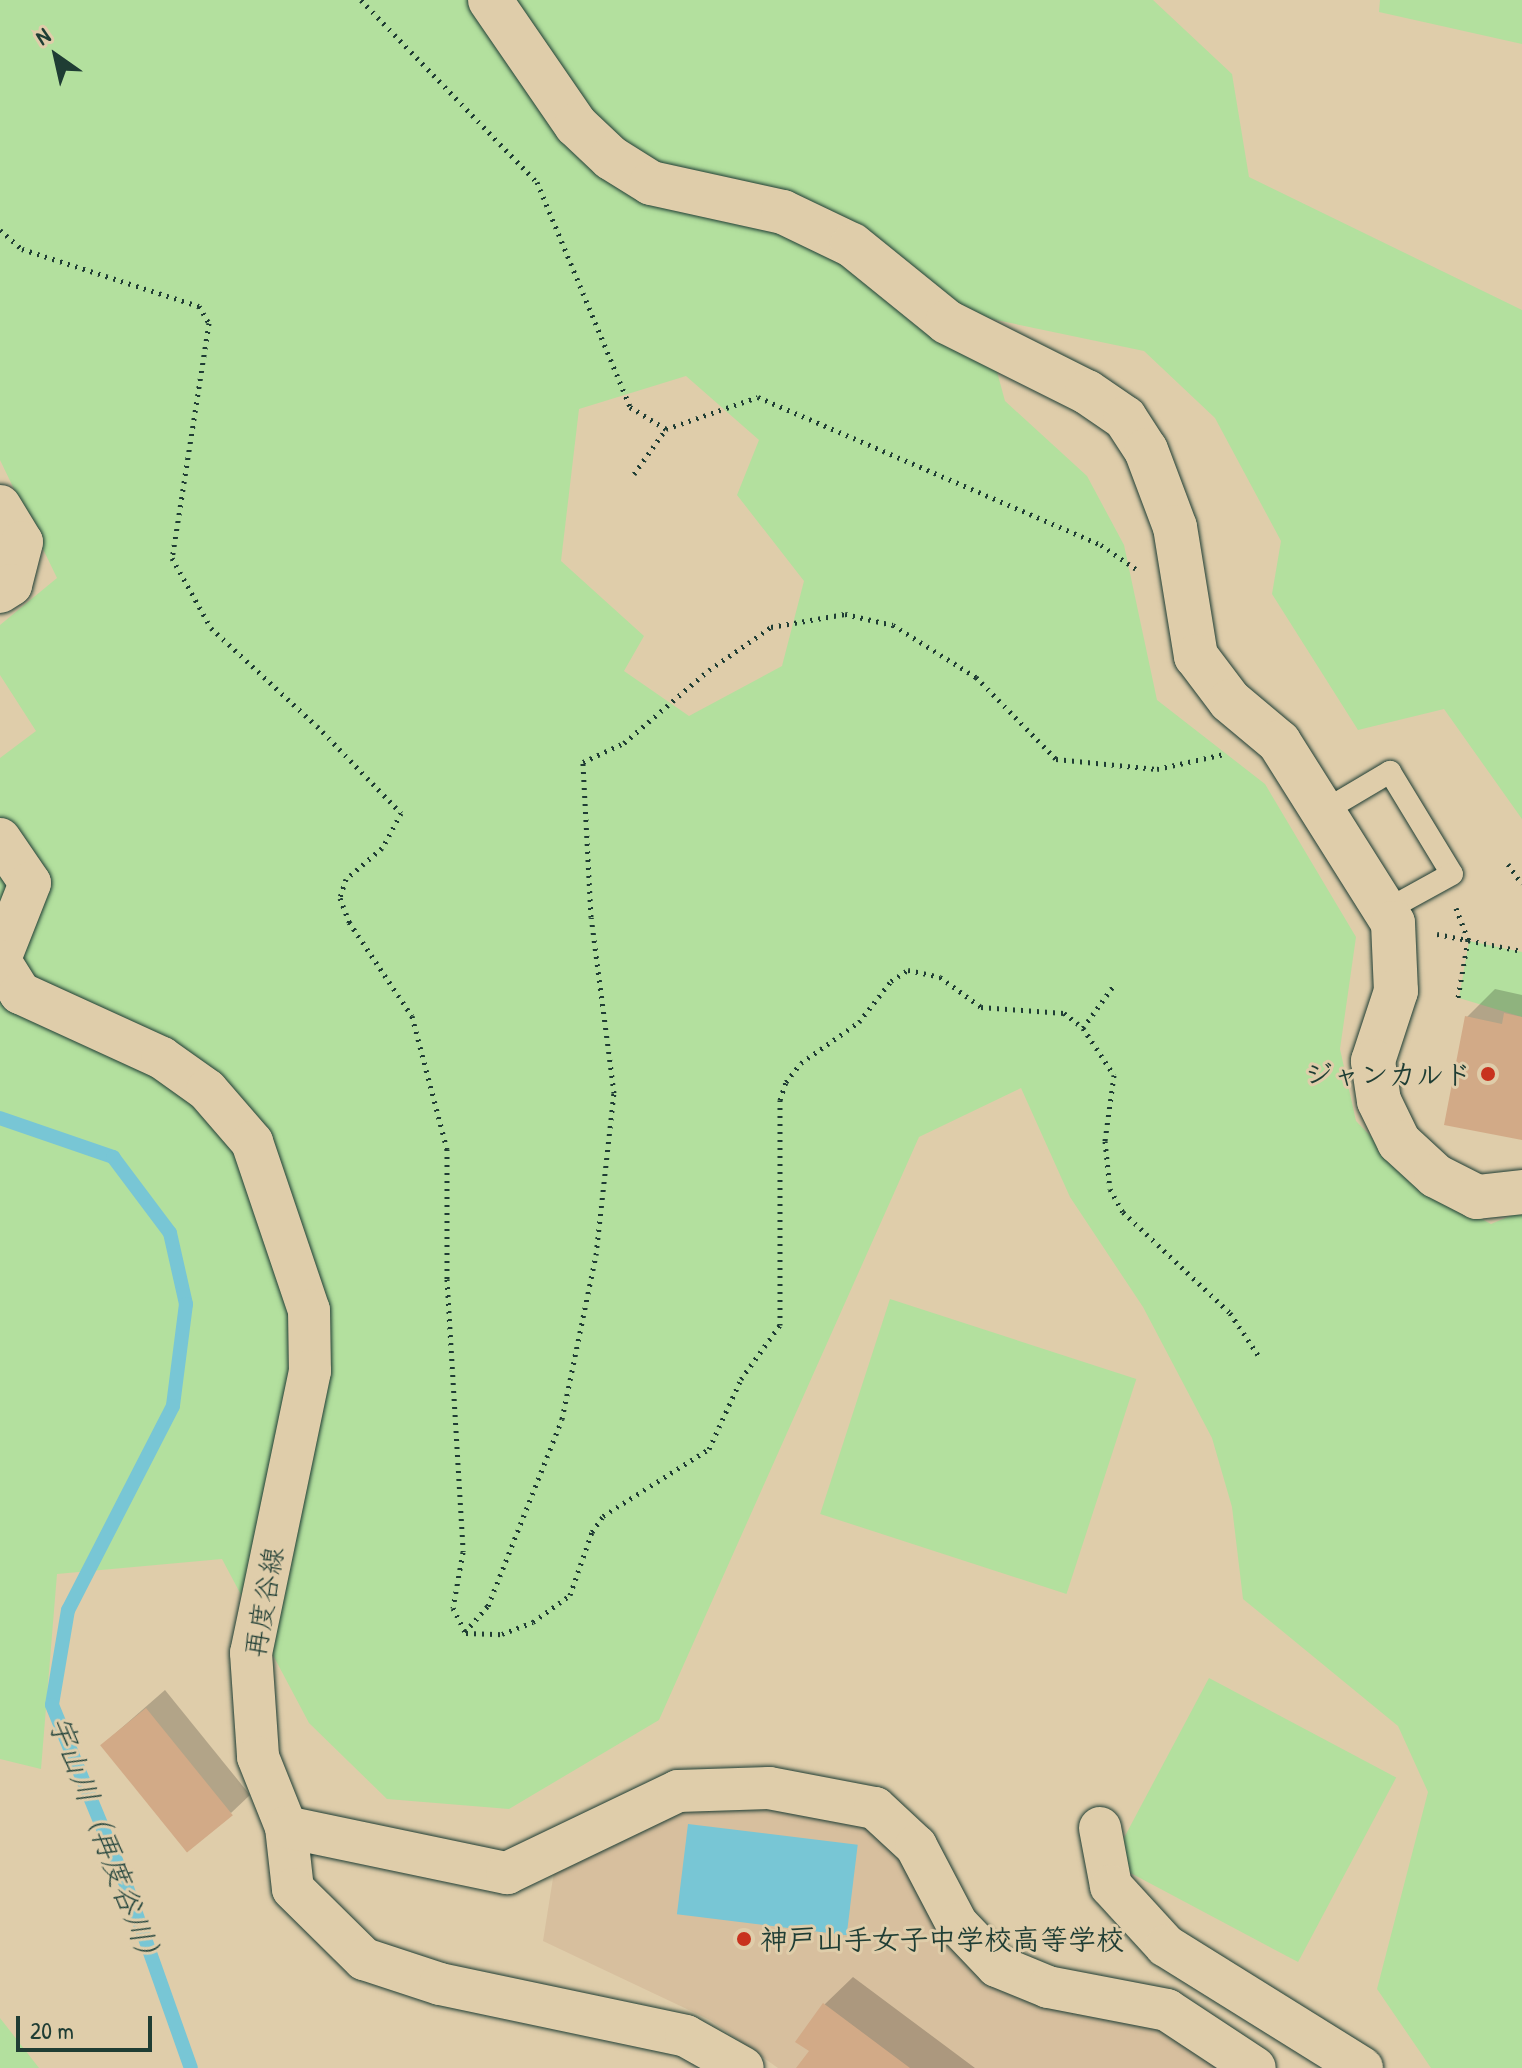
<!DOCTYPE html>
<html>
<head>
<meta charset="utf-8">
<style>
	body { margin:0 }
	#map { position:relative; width:1522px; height:2068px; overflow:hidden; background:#dfcdaa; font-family:"Patrick Hand","Klee One",sans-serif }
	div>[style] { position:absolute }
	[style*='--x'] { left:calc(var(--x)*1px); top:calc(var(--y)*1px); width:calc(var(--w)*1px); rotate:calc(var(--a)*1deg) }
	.built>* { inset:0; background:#d7bf9e }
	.green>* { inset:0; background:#b3e09e; transform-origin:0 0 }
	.water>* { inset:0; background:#78c6d5; transform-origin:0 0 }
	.shadow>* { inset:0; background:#0003 }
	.stream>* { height:14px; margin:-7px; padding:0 7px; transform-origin:7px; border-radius:7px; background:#78c6d5 }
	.building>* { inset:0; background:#d2aa87; transform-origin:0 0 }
	.path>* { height:5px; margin-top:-2.5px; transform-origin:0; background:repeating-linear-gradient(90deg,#1f3d34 0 2px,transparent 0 8px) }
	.roads { filter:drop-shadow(0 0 2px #1f3d34) drop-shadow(0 0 2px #1f3d34) }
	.lane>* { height:22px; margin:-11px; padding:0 11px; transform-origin:11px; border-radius:11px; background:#dfcdaa }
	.street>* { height:42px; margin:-21px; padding:0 21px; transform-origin:21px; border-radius:21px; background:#dfcdaa }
	.secondary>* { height:44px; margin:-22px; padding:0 22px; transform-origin:22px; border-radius:22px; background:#dfcdaa }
	.dots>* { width:22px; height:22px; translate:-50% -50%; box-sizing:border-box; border:4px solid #dfcdaa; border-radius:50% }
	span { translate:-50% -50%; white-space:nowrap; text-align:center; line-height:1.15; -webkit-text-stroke:6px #dfcdaa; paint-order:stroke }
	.poi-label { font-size:28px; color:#1f3d34; font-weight:700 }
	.right { translate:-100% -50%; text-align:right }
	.left { translate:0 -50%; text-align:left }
	.street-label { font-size:28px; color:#1f3d34 }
	.water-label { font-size:30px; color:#23443c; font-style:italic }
	.north { position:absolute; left:16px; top:16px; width:80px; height:80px; -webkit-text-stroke:6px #dfcdaa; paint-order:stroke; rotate:326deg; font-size:22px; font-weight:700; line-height:32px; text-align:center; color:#1f3d34 }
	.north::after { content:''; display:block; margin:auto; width:28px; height:36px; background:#1f3d34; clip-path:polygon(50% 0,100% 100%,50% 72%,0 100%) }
	.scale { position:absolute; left:16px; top:2016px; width:136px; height:36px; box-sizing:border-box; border:4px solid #1f3d34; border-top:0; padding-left:10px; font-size:24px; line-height:28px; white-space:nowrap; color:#1f3d34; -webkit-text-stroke:6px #dfcdaa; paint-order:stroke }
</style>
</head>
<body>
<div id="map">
	<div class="built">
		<i style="clip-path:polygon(775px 1808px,872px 1824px,903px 1863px,942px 1937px,1001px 1991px,1159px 2025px,1225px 2068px,778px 2068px,710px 2020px,543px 1941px,554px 1872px,685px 1811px)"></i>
	</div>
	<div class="green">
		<i style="clip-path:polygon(evenodd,0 0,1153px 0,1232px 74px,1249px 177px,1522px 310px,1522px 819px,1444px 709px,1358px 730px,1272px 594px,1281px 541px,1215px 418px,1144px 351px,982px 317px,1005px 401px,1087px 476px,1124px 545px,1157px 700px,1265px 784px,1356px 937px,1340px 1049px,1356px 1121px,1419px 1186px,1491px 1224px,1522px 1211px,1522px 2068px,1431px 2068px,1377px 1989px,1428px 1792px,1398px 1726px,1243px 1599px,1232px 1507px,1212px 1438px,1143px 1307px,1070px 1197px,1021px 1088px,919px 1137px,659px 1720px,509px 1809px,387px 1799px,309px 1723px,222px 1559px,57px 1574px,41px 1769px,0 1759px,0 758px,36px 731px,0 675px,0 625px,57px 578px,0 460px,0 0,686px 376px,759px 440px,737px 495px,804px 581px,782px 666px,689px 716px,624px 671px,644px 636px,561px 561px,579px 409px,686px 376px)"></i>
		<i style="clip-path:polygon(1380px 0,1522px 0,1522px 44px,1379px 12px)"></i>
		<i style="clip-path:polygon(1469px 941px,1522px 952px,1522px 1017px,1459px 998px)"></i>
		<i style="left:890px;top:1299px;width:259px;height:226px;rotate:18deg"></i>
		<i style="left:1209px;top:1678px;width:212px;height:209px;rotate:28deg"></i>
		<i style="clip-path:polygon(0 2018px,39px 2068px,0 2068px)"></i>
	</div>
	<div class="water">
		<i style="left:688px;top:1824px;width:171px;height:91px;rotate:7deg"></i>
	</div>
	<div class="shadow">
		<i style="clip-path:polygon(1495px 989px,1522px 995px,1522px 1138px,1467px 1017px)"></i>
		<i style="clip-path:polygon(165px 1690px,250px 1795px,231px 1813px,102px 1745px)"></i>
		<i style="clip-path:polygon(853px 1977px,975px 2068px,799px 2068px,811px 2051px,825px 2004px)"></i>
	</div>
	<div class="stream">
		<i style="--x:0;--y:1118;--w:120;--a:19"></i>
		<i style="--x:113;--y:1157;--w:95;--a:53.1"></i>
		<i style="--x:170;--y:1233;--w:73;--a:77.3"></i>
		<i style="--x:186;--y:1304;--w:103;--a:97.3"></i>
		<i style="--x:173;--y:1406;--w:229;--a:117.2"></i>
		<i style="--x:68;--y:1610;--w:96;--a:99.6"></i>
		<i style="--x:52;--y:1705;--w:191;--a:67.6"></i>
		<i style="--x:125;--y:1882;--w:197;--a:70.5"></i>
	</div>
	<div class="building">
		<i style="clip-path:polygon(1504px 1013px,1522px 1017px,1522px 1140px,1444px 1125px,1465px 1016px,1502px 1024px)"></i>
		<i style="left:146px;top:1708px;width:138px;height:59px;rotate:51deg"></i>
		<i style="clip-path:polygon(823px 2003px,910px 2068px,796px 2068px,809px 2051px,795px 2042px)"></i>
	</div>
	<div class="path">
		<i style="--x:361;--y:0;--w:253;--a:46"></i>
		<i style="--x:537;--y:182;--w:243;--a:67.5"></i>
		<i style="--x:630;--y:407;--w:42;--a:31.4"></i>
		<i style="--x:0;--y:230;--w:29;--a:41"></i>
		<i style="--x:22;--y:249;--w:186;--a:17.9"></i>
		<i style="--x:199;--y:306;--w:20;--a:60"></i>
		<i style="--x:209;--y:323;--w:238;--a:98.9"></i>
		<i style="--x:172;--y:558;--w:80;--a:60.9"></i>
		<i style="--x:211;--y:628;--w:144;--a:42.8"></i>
		<i style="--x:317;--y:726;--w:121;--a:46"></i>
		<i style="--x:401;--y:813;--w:40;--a:118"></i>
		<i style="--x:382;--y:848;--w:48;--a:139.3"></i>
		<i style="--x:346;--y:879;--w:20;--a:108"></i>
		<i style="--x:340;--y:898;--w:26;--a:69"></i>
		<i style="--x:349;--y:922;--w:113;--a:56.2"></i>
		<i style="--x:412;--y:1016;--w:138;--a:75.3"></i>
		<i style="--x:447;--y:1149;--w:130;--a:90"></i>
		<i style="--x:447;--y:1279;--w:273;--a:86.6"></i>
		<i style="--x:463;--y:1552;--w:57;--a:100.1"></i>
		<i style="--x:453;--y:1608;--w:27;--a:63"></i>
		<i style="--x:634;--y:474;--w:55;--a:-54.6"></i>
		<i style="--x:666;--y:429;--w:97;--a:-19.2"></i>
		<i style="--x:758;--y:397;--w:374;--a:23.3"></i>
		<i style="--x:1101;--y:545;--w:42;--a:34.4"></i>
		<i style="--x:1508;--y:864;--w:24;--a:55"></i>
		<i style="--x:1456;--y:908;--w:34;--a:69"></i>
		<i style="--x:1468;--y:940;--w:59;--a:99.8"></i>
		<i style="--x:1437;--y:934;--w:87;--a:11.3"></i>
		<i style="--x:1083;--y:1028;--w:53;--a:-54.2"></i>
		<i style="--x:465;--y:1632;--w:35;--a:-49"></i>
		<i style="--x:488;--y:1606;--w:201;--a:-68.4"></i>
		<i style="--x:562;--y:1419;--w:167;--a:-78.3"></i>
		<i style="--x:596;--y:1255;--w:163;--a:-83.7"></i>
		<i style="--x:614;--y:1093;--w:177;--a:-97.4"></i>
		<i style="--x:591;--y:917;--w:155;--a:-93"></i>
		<i style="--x:583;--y:762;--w:45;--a:-24.9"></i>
		<i style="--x:624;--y:743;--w:112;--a:-40.7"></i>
		<i style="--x:709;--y:670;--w:75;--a:-34.7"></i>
		<i style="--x:771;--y:627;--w:75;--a:-10"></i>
		<i style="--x:845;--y:614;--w:49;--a:12.9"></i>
		<i style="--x:893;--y:625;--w:98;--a:32.1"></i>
		<i style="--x:976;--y:677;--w:115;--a:45.7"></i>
		<i style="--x:1056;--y:759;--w:101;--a:5.7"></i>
		<i style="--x:1157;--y:769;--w:69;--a:-12.6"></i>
		<i style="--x:466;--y:1633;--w:36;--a:2"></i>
		<i style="--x:502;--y:1634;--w:33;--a:-21"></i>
		<i style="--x:533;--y:1622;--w:46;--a:-36.1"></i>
		<i style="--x:570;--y:1595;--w:67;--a:-70.8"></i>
		<i style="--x:592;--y:1532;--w:19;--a:-55"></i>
		<i style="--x:603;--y:1516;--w:125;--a:-32.3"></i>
		<i style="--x:709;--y:1449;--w:77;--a:-65.4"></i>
		<i style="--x:741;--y:1379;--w:67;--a:-54.2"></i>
		<i style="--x:780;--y:1325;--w:225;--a:-90"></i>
		<i style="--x:780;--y:1100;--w:19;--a:-72"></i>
		<i style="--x:786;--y:1082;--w:24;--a:-52"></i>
		<i style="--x:801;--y:1063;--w:71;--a:-35.3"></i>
		<i style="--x:859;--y:1022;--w:52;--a:-52"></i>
		<i style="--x:891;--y:981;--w:20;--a:-33"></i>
		<i style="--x:908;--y:970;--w:33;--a:12"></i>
		<i style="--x:940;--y:977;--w:51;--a:36.2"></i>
		<i style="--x:981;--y:1007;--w:83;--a:4.1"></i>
		<i style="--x:1064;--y:1013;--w:24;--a:38"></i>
		<i style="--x:1083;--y:1028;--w:56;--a:56.6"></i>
		<i style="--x:1114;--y:1075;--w:67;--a:97.8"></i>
		<i style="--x:1105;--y:1141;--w:48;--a:84.1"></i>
		<i style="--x:1110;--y:1189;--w:26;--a:61"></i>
		<i style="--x:1123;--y:1212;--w:147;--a:43.3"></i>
		<i style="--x:1230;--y:1313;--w:54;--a:56.3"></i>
	</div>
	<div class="roads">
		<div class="lane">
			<i style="--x:1324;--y:811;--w:77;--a:-30.6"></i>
			<i style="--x:1390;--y:772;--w:119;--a:58.7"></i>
			<i style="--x:1452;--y:874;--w:77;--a:151.1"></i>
		</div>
		<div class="street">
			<i style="--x:0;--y:506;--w:42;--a:58.6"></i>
			<i style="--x:22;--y:542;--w:44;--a:104.3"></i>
			<i style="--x:11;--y:585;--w:13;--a:148"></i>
			<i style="--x:0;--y:839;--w:53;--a:55.7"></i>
			<i style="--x:30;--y:883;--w:82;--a:111.5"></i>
			<i style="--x:0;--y:961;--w:38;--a:58"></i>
			<i style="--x:20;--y:993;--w:156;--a:24.6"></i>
			<i style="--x:162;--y:1058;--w:55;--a:35.4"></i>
			<i style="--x:207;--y:1090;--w:69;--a:49.1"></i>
			<i style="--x:252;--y:1142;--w:177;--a:71.3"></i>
			<i style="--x:309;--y:1310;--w:61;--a:89.1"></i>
			<i style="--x:310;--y:1371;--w:288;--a:101.8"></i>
			<i style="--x:251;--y:1653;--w:104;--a:86.1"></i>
			<i style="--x:258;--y:1757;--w:75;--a:68.2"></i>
			<i style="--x:286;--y:1827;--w:62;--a:83.6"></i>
			<i style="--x:293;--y:1889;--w:100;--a:44.6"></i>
			<i style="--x:364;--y:1959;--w:80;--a:18.2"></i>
			<i style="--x:440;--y:1984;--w:251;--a:11.9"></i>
			<i style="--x:686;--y:2036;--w:65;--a:29.3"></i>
			<i style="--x:286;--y:1827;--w:226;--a:11.8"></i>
			<i style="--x:507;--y:1873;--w:190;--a:-25.6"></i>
			<i style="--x:678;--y:1791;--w:91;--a:-1.9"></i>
			<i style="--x:769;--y:1788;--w:108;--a:10.7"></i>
			<i style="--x:875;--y:1808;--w:56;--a:42.8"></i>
			<i style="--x:916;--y:1846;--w:88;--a:62.3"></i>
			<i style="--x:957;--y:1924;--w:58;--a:46.4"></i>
			<i style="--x:997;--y:1966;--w:55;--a:22.4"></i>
			<i style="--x:1048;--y:1987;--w:121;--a:10.9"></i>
			<i style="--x:1167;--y:2010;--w:105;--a:33.4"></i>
			<i style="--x:1100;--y:1828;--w:59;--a:79.3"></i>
			<i style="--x:1111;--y:1886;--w:81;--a:47.5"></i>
			<i style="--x:1166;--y:1946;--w:231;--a:31.9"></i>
		</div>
		<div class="secondary">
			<i style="--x:490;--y:0;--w:152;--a:55.5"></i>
			<i style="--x:576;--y:125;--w:48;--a:43.3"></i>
			<i style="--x:611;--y:158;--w:47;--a:32"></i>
			<i style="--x:651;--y:183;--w:135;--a:12.4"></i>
			<i style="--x:783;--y:212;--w:76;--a:25.6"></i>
			<i style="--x:852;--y:245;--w:122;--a:39"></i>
			<i style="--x:947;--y:322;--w:157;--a:26.6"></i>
			<i style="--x:1087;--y:392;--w:46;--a:34.4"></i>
			<i style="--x:1125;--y:418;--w:38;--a:57"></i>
			<i style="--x:1146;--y:450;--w:82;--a:69.4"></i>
			<i style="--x:1175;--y:527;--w:131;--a:80.8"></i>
			<i style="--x:1196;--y:656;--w:56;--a:52.9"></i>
			<i style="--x:1230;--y:701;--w:64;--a:39.9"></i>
			<i style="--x:1279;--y:742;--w:214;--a:57.8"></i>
			<i style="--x:1393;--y:923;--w:68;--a:87.5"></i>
			<i style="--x:1396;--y:991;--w:74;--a:108.2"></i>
			<i style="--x:1373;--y:1061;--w:40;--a:81.5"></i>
			<i style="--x:1379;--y:1101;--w:46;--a:64"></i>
			<i style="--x:1399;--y:1142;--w:50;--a:42.6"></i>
			<i style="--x:1436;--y:1176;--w:46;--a:27.1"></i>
			<i style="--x:1477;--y:1197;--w:45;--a:-6.3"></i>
		</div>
	</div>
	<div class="dots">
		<i style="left:1488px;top:1074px;background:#c8321e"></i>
		<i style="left:744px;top:1939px;background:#c8321e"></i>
	</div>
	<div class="poi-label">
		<span class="right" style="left:1472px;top:1074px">ジャンカルド</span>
		<span class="left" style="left:760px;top:1939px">神戸山手女子中学校高等学校</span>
	</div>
	<div class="street-label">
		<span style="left:264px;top:1602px;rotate:-80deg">再度谷線</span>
	</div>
	<div class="water-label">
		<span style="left:107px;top:1843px;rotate:69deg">宇山川（再度谷川）</span>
	</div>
	<div class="north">N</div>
	<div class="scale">20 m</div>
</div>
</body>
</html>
